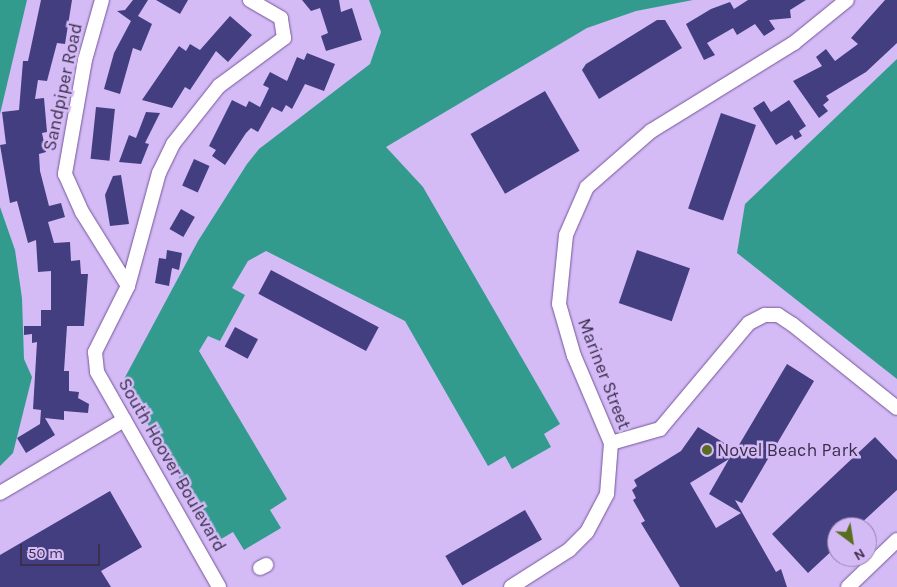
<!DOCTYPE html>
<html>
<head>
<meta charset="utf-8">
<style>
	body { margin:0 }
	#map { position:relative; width:897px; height:587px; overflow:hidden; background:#d4bbf6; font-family:Karla,sans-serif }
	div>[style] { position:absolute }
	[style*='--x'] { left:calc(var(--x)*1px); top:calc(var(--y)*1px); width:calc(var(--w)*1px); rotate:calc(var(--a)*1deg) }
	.water>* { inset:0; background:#329b8e }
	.building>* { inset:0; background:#423e7f; transform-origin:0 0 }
	.roads { filter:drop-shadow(0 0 1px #745698) drop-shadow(0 0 1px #745698) }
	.minor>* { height:14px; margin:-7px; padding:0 7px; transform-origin:7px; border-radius:7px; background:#fff }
	.dots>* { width:14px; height:14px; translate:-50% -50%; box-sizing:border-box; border:2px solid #d4bbf6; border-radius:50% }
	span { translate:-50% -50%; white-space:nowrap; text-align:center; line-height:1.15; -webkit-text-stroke:5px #d4bbf6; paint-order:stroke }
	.street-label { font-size:18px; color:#3c2f4d }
	.poi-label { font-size:18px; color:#3c2f4d }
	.left { translate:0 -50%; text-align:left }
	.north { position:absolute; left:827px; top:517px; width:50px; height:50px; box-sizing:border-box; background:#d4bbf6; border:1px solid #9783b2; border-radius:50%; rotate:149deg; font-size:14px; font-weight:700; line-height:20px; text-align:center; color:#3c2f4d }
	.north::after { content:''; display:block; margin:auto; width:18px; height:22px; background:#586e1e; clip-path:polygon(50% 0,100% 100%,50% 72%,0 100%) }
	.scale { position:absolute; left:20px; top:544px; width:80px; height:22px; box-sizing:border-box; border:2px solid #3c2f4d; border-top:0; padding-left:6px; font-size:15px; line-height:18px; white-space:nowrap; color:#3c2f4d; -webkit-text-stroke:4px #d4bbf6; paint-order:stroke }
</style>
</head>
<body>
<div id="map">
	<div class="water">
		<i style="clip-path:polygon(0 0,27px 0,0 114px)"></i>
		<i style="clip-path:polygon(369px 0,693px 0,636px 11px,587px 28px,386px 147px,423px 187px,560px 424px,544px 434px,551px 447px,512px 469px,505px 456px,488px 466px,405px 321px,266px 251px,248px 261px,232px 288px,245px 295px,220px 341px,208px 336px,199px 351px,287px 499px,270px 510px,281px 528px,244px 550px,233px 532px,216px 542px,123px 381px,198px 241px,247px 164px,259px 149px,370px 64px,381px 32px)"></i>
		<i style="clip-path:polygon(897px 59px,897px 379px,737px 253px,745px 204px)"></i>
		<i style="clip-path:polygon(0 207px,15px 250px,22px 298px,24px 359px,32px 377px,13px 453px,0 466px)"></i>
	</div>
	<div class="building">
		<i style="clip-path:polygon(41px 0,72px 0,65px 44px,57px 43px,47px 81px,38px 80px,35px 99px,44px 98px,47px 132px,42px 133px,46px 152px,39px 154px,40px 171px,49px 206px,61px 203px,65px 217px,48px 222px,54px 243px,70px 242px,71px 261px,80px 260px,81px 274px,88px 274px,84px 326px,67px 326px,64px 371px,69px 371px,69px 391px,79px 392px,78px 398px,89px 404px,88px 413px,64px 411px,64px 420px,45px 418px,55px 435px,26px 453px,17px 438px,40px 424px,41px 410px,33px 409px,37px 342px,32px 343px,32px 334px,24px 335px,24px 326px,41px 326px,41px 310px,51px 310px,51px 271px,38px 272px,36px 240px,28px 243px,17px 201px,10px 203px,0 145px,6px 144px,2px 112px,19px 110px,23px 61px,28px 61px)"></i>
		<i style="clip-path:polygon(133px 0,148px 0,138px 16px,152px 24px,141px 51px,133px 48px,120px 94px,104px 89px,114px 53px,131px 21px,117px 11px,125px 10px)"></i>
		<i style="clip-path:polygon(156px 0,188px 0,180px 14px)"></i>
		<i style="clip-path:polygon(302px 0,339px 0,341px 12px,352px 8px,362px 40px,326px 51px,321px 36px,328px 33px,320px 8px,311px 11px)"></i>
		<i style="clip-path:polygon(748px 0,806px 0,790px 10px,791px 18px,769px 20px,775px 29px,764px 36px,755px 24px,737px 35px,733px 28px,707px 43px,715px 55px,704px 60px,686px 24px,711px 9px,730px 2px,734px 9px)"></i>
		<i style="clip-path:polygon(885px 0,897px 0,897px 43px,866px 72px,826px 96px,829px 100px,823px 105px,828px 111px,819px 118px,793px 81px,822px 66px,816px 57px,826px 49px,835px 61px,858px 44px,851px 38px)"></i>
		<i style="clip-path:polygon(230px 16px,252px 35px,228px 62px,216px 51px,190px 90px,185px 87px,172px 108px,142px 100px,179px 46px,186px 51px,190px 44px,200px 50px)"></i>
		<i style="clip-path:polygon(657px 20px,665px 20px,682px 48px,599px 99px,582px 70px,586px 64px)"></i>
		<i style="clip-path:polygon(307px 53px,335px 64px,324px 91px,305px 84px,292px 109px,286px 105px,282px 112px,272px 107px,258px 132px,251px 128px,246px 133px,225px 165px,212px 156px,216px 150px,209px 146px,232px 100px,246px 107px,249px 101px,260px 107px,269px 88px,263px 85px,270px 72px,287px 81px,297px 57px,304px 60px)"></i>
		<i style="left:545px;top:91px;width:69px;height:86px;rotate:60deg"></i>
		<i style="clip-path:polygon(789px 100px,806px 126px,799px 131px,802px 136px,795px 140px,792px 135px,776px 145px,753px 108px,764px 101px,771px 112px)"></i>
		<i style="left:96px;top:107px;width:19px;height:52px;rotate:6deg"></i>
		<i style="clip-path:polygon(146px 112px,160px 113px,145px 143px,149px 144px,141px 164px,119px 162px,129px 135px,136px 138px)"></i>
		<i style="left:721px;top:113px;width:37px;height:101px;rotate:19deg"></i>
		<i style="left:194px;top:159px;width:17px;height:29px;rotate:24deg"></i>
		<i style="clip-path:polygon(121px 175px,129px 224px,110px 226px,105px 195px,113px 176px)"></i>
		<i style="left:181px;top:209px;width:16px;height:23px;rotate:30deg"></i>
		<i style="clip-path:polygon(167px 250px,182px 253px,179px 270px,172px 268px,169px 286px,155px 283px,159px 258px,166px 259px)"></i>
		<i style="left:637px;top:250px;width:56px;height:56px;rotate:19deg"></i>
		<i style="left:271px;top:270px;width:122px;height:27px;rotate:28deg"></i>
		<i style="left:235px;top:327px;width:26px;height:22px;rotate:28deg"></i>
		<i style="clip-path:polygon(evenodd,787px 364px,814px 381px,742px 503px,735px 500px,776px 572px,781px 569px,787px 587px,680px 587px,641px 523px,645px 521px,633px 500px,636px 498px,632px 490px,637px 486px,634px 480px,681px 451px,698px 427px,736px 450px,787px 364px,729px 459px,709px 494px,741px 513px,716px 528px,690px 483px,729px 459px)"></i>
		<i style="clip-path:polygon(875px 437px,897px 460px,897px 490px,857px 527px,837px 527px,837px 546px,808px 573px,772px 534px)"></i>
		<i style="clip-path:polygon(110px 491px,142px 547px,101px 571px,111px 587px,0 587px,0 555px)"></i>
		<i style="left:525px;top:510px;width:34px;height:92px;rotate:60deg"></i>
	</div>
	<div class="roads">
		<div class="minor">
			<i style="--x:102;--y:0;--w:62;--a:105.8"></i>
			<i style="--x:85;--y:60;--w:116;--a:100"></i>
			<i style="--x:65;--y:174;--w:42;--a:65.9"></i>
			<i style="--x:82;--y:212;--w:87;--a:58.1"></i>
			<i style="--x:128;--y:286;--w:117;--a:-74.7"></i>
			<i style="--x:159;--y:173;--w:32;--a:-64"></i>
			<i style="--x:173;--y:144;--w:74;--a:-51.6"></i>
			<i style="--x:219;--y:86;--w:81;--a:-36.4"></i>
			<i style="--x:284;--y:38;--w:20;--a:-99"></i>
			<i style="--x:281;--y:18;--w:36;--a:-150"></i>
			<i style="--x:128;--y:286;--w:74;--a:116.6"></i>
			<i style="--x:95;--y:352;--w:20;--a:84"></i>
			<i style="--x:97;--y:372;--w:247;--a:60.4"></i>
			<i style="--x:611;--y:443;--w:51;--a:-15.9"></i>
			<i style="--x:660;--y:429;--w:138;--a:-50"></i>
			<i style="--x:749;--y:323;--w:18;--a:-27"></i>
			<i style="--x:765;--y:315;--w:13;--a:0"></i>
			<i style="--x:778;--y:315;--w:17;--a:33"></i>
			<i style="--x:792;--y:324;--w:134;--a:38.7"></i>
			<i style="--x:0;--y:493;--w:144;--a:-30.5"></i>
			<i style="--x:260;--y:568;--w:7;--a:-27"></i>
			<i style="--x:511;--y:587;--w:69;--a:-32.5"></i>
			<i style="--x:569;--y:550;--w:25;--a:-45"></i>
			<i style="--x:587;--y:532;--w:43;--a:-62.2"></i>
			<i style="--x:607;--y:494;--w:51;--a:-85.5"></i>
			<i style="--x:611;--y:443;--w:95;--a:-113"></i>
			<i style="--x:574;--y:356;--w:54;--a:-106.1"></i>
			<i style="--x:559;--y:304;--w:69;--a:-84.2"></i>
			<i style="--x:566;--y:235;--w:52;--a:-66.4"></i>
			<i style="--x:587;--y:187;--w:85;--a:-41.2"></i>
			<i style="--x:651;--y:131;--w:168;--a:-31.6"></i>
			<i style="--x:794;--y:43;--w:68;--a:-39.1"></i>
			<i style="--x:848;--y:587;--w:68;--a:-43.8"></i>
		</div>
	</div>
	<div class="dots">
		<i style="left:707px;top:450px;background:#586e1e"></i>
	</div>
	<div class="street-label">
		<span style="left:63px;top:87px;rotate:-78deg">Sandpiper Road</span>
		<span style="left:604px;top:374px;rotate:69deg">Mariner Street</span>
		<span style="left:172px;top:465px;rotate:60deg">South Hoover Boulevard</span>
	</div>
	<div class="poi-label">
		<span class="left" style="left:717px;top:450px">Novel Beach Park</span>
	</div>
	<div class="north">N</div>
	<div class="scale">50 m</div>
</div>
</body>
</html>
